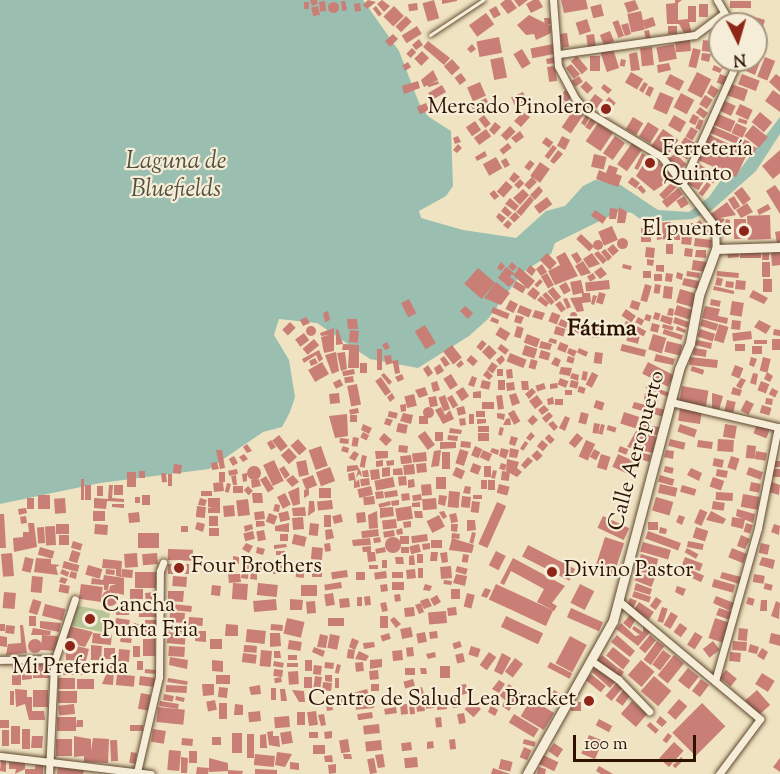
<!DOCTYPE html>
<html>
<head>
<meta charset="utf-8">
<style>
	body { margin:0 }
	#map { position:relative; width:780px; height:774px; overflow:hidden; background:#f0e3c1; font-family:"Sorts Mill Goudy",serif }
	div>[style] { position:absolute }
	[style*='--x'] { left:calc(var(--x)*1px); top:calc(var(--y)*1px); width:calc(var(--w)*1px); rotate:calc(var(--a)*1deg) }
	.green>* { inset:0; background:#b7c495; transform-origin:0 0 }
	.water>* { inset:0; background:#9abeb0 }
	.building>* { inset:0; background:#c97e76; transform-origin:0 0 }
	.round { border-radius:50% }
	.roads { filter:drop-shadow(0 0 2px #5e4830) drop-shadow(0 0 2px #5e4830) }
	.lane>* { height:3px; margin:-1.5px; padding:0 1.5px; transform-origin:1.5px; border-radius:1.5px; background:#f5edd7 }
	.street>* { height:7px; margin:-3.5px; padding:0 3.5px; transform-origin:3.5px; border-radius:3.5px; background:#f5edd7 }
	.secondary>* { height:9px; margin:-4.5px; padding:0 4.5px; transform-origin:4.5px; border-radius:4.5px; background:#f5edd7 }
	.dots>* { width:16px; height:16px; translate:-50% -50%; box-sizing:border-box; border:3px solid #f5edd7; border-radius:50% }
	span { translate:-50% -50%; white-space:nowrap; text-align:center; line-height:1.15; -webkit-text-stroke:4.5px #f5edd7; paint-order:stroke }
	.poi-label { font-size:22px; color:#2e1400 }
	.right { translate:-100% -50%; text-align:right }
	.left { translate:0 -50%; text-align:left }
	.street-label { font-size:22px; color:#2e1400 }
	.water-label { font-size:24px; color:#54503e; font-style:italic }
	.neighbourhood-label { font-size:24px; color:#2e1400; font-weight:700 }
	.north { position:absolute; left:708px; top:12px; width:60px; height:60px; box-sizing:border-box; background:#f5edd7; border:2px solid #a59681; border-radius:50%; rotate:175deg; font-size:16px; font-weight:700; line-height:24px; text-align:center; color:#2e1400 }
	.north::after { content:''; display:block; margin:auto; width:21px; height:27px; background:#8f2418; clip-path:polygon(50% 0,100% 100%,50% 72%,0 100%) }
	.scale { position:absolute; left:573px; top:735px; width:123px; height:27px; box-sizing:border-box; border:3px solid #2e1400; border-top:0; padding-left:8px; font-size:18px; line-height:21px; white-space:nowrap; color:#2e1400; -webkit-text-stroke:4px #f5edd7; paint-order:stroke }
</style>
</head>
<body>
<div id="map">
	<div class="green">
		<i style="left:74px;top:605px;width:37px;height:21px;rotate:11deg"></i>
	</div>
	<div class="water">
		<i style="clip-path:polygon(0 0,363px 0,399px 51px,419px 103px,429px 117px,451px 131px,453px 186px,446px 196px,419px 211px,421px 218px,463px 230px,516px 238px,546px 211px,565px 206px,583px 186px,595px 180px,616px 182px,658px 210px,689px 212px,709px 197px,721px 180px,726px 183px,738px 172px,780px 117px,780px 134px,756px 171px,712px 210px,692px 219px,644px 222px,632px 213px,620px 211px,555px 243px,551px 254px,522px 273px,488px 319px,469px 336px,418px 368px,370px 359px,317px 323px,279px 319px,274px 335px,289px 360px,295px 397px,290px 412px,282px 427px,263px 432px,209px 469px,100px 483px,0 504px)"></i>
	</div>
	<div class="building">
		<i style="clip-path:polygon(310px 0,317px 0,318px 4px,312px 6px)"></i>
		<i style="clip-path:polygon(368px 0,376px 2px,367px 9px,363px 5px)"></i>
		<i style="clip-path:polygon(382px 0,390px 6px,384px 12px,377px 4px)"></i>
		<i style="left:434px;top:0;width:19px;height:12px;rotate:74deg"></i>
		<i style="clip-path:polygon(442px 0,457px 0,457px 1px,442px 4px)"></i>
		<i style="clip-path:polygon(505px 0,511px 0,517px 8px,508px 14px,500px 4px)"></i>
		<i style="clip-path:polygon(514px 0,528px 0,519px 7px)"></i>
		<i style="clip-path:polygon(533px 0,539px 0,543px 7px,531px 13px,526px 4px)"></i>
		<i style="clip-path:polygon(561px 0,586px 0,588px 9px,564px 13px)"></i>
		<i style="clip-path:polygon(635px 0,639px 9px,628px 13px,624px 3px)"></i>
		<i style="clip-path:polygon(675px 0,682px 0,678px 3px,678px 20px,688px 19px,692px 33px,684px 33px,679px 24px,667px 24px,666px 4px,675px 3px)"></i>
		<i style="left:325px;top:1px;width:10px;height:6px;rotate:84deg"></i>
		<i style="clip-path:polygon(341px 1px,345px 1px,347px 10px,342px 11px)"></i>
		<i style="left:751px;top:1px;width:7px;height:21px;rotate:90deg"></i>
		<i class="round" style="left:327.5px;top:1.5px;width:11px;height:11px"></i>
		<i style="left:304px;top:2px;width:5px;height:7px"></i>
		<i style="left:360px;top:3px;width:8px;height:6px;rotate:83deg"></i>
		<i style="left:417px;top:3px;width:7px;height:9px;rotate:82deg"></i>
		<i style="left:601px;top:4px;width:12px;height:11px;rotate:76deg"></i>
		<i style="left:699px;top:4px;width:9px;height:13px"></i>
		<i style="left:318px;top:6px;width:9px;height:7px;rotate:77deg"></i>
		<i style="left:376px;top:6px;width:10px;height:4px;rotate:53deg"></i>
		<i style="left:394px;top:6px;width:14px;height:15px;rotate:45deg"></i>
		<i style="left:496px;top:6px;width:10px;height:8px;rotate:61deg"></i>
		<i style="left:688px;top:6px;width:8px;height:16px"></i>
		<i style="left:641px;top:11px;width:19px;height:14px;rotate:78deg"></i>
		<i style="left:486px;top:13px;width:14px;height:21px;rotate:54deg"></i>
		<i style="clip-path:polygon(529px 15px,551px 26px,551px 33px,536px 40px,534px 34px,526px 35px,517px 25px)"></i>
		<i style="clip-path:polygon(749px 15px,765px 20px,761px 33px,756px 31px,756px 24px,746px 24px)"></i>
		<i style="left:406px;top:16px;width:8px;height:15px;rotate:45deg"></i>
		<i style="left:653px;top:17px;width:9px;height:11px;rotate:72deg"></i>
		<i style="clip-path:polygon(544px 18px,550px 18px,551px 24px,545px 25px)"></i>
		<i style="left:587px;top:19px;width:13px;height:12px;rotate:72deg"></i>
		<i style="left:618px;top:20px;width:17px;height:6px;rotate:69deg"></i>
		<i style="clip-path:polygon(628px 23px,631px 34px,625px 36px,621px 25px)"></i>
		<i style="left:417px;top:26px;width:9px;height:18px;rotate:58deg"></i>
		<i style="left:668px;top:26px;width:9px;height:8px"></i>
		<i style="clip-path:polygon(649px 30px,651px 39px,646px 39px,644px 31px)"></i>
		<i style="left:610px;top:31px;width:11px;height:11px;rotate:68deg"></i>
		<i style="left:567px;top:33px;width:14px;height:7px;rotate:82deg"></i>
		<i style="clip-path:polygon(393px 34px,398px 39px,390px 47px,385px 41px)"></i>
		<i style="left:594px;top:34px;width:12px;height:8px;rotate:81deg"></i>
		<i style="left:499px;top:37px;width:16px;height:23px;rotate:79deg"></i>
		<i style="clip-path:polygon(419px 39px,423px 45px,416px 50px,412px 45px)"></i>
		<i style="left:690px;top:40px;width:11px;height:15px;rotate:85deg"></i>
		<i style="left:703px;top:40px;width:9px;height:11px;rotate:6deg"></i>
		<i style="clip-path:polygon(428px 41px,450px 58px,444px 65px,423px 47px)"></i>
		<i style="clip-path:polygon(472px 44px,476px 49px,471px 53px,467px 49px)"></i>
		<i style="left:553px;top:44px;width:10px;height:23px;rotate:79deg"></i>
		<i style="left:674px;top:44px;width:15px;height:18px;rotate:79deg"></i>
		<i style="left:652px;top:47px;width:18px;height:12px;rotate:84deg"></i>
		<i style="left:412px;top:48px;width:6px;height:8px;rotate:45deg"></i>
		<i style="left:693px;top:48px;width:8px;height:19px;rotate:14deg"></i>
		<i style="left:522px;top:49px;width:17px;height:10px;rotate:59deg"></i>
		<i style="left:613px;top:49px;width:20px;height:13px;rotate:72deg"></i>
		<i style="left:422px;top:51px;width:10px;height:11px;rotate:45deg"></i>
		<i style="clip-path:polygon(637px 52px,640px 70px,631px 71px,629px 54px)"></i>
		<i style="clip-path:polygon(702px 53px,711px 54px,709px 62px,701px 60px)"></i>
		<i style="left:577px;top:56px;width:17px;height:8px;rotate:50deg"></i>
		<i style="left:590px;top:56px;width:10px;height:15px"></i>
		<i style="left:503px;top:57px;width:21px;height:13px;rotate:79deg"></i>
		<i style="clip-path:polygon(555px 57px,556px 63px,547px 64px,546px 59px)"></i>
		<i style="left:765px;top:57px;width:11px;height:21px;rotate:22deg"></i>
		<i style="left:452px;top:59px;width:12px;height:11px;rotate:48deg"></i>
		<i style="left:621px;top:59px;width:5px;height:7px;rotate:11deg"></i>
		<i style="clip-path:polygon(743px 60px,760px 62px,755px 75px,739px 68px)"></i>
		<i style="left:408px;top:62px;width:6px;height:7px;rotate:59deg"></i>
		<i style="clip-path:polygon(723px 62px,732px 66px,730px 71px,721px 68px)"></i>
		<i style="clip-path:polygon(669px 63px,671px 70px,658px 73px,657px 65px)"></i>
		<i style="clip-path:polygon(571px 64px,580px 74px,574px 79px,566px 68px)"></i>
		<i style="clip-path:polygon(714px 65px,722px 69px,720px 73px,712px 70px)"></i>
		<i style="left:555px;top:66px;width:15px;height:8px;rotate:82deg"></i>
		<i style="clip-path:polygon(433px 70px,438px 80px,424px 87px,421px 80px)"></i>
		<i style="left:631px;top:72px;width:14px;height:12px;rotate:30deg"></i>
		<i style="left:697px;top:72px;width:16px;height:21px;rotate:27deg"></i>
		<i style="left:461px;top:73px;width:9px;height:8px;rotate:54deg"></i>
		<i style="left:670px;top:74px;width:16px;height:11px;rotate:27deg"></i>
		<i style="left:720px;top:74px;width:9px;height:9px;rotate:21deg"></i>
		<i style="left:742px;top:74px;width:19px;height:11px;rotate:21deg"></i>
		<i style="clip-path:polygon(776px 74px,780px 77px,780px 92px,769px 82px)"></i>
		<i style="left:579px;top:76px;width:7px;height:9px;rotate:56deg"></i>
		<i style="clip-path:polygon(418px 81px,420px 88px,404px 94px,402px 86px)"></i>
		<i style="left:438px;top:81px;width:3px;height:11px;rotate:72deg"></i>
		<i style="left:586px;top:81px;width:10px;height:8px;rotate:45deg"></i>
		<i style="left:480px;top:82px;width:15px;height:14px;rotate:67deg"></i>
		<i style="clip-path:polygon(644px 82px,648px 84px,643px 93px,639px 90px)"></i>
		<i style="clip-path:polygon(604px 84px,612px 90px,608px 94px,601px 88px)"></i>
		<i style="left:731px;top:84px;width:18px;height:12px;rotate:19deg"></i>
		<i style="left:442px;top:85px;width:8px;height:16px;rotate:60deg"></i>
		<i style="clip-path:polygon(711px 85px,719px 90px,714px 98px,707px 93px)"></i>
		<i style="clip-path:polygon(649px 86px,654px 88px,650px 97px,645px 94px)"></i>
		<i style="left:565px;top:90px;width:9px;height:9px;rotate:36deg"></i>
		<i style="clip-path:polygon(773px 90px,780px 95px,780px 112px,765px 101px)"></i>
		<i style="left:523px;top:92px;width:10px;height:13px;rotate:66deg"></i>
		<i style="left:660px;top:92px;width:15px;height:18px;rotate:23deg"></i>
		<i style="left:681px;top:93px;width:15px;height:16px;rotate:28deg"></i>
		<i style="left:595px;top:94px;width:10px;height:11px;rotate:37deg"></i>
		<i style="left:705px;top:95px;width:9px;height:11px;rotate:32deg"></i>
		<i style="left:609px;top:97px;width:9px;height:16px;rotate:41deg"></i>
		<i style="left:486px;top:98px;width:9px;height:17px;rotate:63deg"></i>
		<i style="left:561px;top:100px;width:12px;height:10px;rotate:31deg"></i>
		<i style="left:723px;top:100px;width:14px;height:11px;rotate:25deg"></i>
		<i style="left:426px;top:103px;width:8px;height:10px;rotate:67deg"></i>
		<i style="left:740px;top:104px;width:14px;height:11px;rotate:25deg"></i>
		<i style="left:700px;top:107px;width:10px;height:7px;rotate:37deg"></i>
		<i style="left:574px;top:109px;width:11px;height:22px;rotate:34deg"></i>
		<i style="clip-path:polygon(523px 112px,530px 117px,521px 127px,514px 121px)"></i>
		<i style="left:760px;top:112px;width:16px;height:13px;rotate:40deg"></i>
		<i style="left:716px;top:113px;width:21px;height:12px;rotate:23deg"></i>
		<i style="left:693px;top:114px;width:7px;height:9px;rotate:27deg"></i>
		<i style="left:484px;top:115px;width:11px;height:7px;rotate:52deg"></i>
		<i style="clip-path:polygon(586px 115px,590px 117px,585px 126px,581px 123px)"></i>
		<i style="left:674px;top:115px;width:14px;height:12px;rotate:30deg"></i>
		<i style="left:633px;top:117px;width:12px;height:14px;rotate:31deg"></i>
		<i style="clip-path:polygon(591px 118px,596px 122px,590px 130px,585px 127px)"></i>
		<i style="left:739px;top:118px;width:9px;height:4px;rotate:18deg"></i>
		<i style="left:699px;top:119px;width:5px;height:10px;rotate:22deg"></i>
		<i style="left:475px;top:121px;width:11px;height:11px;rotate:56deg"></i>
		<i style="clip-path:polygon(495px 122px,501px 127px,494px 135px,489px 130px)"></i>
		<i style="left:648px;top:122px;width:13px;height:17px;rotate:32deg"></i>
		<i style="left:598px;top:123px;width:18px;height:22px;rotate:34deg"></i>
		<i style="left:736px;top:123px;width:12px;height:11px;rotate:24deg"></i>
		<i style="clip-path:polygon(710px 125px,750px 142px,744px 154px,750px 144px,757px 148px,754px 153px,749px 150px,736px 177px,696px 159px,708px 134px,733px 146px,734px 143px,708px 132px)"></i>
		<i style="left:753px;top:125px;width:19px;height:14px;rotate:39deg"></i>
		<i style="left:510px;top:126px;width:8px;height:13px;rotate:45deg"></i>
		<i style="left:691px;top:127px;width:8px;height:11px;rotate:30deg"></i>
		<i style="left:486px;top:129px;width:9px;height:15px;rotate:54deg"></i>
		<i style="left:663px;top:129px;width:19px;height:22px;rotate:35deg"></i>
		<i style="clip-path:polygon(520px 131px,524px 137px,516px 143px,511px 138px)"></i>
		<i style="clip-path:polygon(458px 136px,461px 142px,455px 144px,453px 138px)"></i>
		<i style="left:562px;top:136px;width:9px;height:11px;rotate:27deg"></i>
		<i style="left:615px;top:136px;width:12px;height:21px;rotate:35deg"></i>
		<i style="left:546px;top:137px;width:9px;height:7px;rotate:36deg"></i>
		<i style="clip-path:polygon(685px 137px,695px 143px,690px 149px,681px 143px)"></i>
		<i style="left:508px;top:143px;width:6px;height:11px;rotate:51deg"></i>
		<i style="left:632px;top:143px;width:12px;height:26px;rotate:35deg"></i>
		<i style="clip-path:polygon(458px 144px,462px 148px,457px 153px,453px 150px)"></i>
		<i style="left:679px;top:144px;width:15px;height:9px;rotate:32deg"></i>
		<i style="left:553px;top:145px;width:5px;height:14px;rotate:37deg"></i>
		<i style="clip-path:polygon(558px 150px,563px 154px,554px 164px,550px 161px)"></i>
		<i style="clip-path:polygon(780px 150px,780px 173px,773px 179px,762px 166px)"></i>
		<i style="clip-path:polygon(485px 151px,487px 156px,477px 161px,475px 157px)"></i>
		<i style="left:642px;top:153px;width:4px;height:17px;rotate:27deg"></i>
		<i style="left:675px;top:153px;width:16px;height:11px;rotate:45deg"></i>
		<i style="left:594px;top:154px;width:13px;height:13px;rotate:13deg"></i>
		<i style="clip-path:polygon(650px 154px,675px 177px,654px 191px,636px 176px)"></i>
		<i style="left:496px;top:157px;width:13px;height:15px;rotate:61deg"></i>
		<i style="left:506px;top:158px;width:8px;height:6px;rotate:60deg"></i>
		<i style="left:530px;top:160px;width:6px;height:9px;rotate:39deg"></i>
		<i style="left:540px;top:162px;width:12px;height:17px;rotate:35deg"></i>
		<i style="left:696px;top:162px;width:26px;height:9px;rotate:32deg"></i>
		<i style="clip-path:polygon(609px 165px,618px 168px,616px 174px,622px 176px,618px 187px,596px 179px,599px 170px,606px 173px)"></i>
		<i style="clip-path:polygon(514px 172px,520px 177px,514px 183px,509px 179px)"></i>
		<i style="left:692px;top:172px;width:15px;height:12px;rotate:32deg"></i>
		<i style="left:532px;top:177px;width:7px;height:11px;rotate:45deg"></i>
		<i style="left:632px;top:177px;width:10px;height:7px;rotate:37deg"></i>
		<i style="left:520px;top:179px;width:6px;height:8px;rotate:45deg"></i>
		<i style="left:674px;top:180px;width:7px;height:21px;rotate:45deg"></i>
		<i style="left:506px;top:181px;width:9px;height:14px;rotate:41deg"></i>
		<i style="left:707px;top:182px;width:5px;height:14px;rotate:37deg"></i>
		<i style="clip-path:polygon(641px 185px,646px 191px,643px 194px,637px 188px)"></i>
		<i style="clip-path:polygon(775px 185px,780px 192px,780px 214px,766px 191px)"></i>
		<i style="clip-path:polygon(539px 186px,543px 191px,535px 200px,530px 195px)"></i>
		<i style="left:742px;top:187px;width:15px;height:10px;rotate:53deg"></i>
		<i style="left:678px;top:188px;width:8px;height:21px;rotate:50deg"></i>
		<i style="clip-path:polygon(523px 189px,529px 195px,520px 205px,513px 198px)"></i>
		<i style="left:494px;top:190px;width:8px;height:6px;rotate:50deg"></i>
		<i style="clip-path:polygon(530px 196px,534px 200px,521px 216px,516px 212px)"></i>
		<i style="left:684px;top:196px;width:9px;height:9px;rotate:58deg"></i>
		<i style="left:734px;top:196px;width:12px;height:7px;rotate:59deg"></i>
		<i style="left:547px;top:197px;width:9px;height:16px;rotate:54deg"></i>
		<i style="clip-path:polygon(510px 198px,519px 206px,515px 211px,505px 204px)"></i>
		<i style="clip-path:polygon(727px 202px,736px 215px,720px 218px,725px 219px,720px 227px,711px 214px)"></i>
		<i style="clip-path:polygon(747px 203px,753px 212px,741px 218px,736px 210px)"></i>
		<i style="clip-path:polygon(768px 204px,771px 209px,759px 215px,757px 210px)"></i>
		<i style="clip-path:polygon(505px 206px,512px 213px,508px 217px,501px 211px)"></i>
		<i style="clip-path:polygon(619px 207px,627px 212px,625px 223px,617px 223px)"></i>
		<i style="clip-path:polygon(610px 208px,618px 209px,616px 219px,609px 219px)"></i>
		<i style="left:595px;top:210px;width:14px;height:7px;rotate:34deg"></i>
		<i style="left:515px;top:212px;width:7px;height:8px;rotate:45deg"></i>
		<i style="clip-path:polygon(499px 213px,506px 218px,502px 223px,496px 217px)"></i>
		<i style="left:770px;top:215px;width:24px;height:23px;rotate:88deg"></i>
		<i style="clip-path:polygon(726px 219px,730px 220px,729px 228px,724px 227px)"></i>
		<i style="left:734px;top:219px;width:12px;height:20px"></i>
		<i style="clip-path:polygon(508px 220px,512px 224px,508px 229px,503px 225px)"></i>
		<i style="left:700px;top:220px;width:16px;height:5px;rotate:52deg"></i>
		<i style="left:671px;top:222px;width:17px;height:9px;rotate:87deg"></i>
		<i style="left:693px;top:223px;width:11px;height:12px;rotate:85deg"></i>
		<i style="clip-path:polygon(660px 225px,662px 239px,657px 240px,656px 226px)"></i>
		<i style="clip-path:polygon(673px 225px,680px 225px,680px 240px,674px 240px)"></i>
		<i style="left:612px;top:226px;width:15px;height:15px;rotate:67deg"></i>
		<i style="left:641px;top:228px;width:10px;height:14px"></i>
		<i style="clip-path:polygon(780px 231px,780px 242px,777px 243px,775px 232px)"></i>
		<i style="left:581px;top:234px;width:18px;height:7px;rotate:43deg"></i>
		<i style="left:682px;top:236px;width:10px;height:8px;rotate:6deg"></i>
		<i class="round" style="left:616.5px;top:237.5px;width:11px;height:11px"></i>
		<i style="left:695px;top:238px;width:17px;height:8px;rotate:7deg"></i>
		<i class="round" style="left:593px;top:240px;width:10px;height:10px"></i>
		<i style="left:613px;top:244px;width:9px;height:8px;rotate:49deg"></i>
		<i style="left:666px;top:244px;width:7px;height:10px"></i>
		<i style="left:646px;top:247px;width:9px;height:10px;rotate:6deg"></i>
		<i style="left:685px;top:248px;width:8px;height:8px;rotate:7deg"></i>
		<i style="clip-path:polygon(605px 249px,612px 257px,608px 261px,601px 252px)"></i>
		<i style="left:761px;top:249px;width:9px;height:21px;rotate:90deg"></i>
		<i style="clip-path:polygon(763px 249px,769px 249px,769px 260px,762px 260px)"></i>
		<i style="clip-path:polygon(696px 250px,706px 250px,706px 258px,695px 257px)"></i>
		<i style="clip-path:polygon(727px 250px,739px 250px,739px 257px,728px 258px)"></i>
		<i style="clip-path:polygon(780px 250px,780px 265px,772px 266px,771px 251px)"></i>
		<i style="clip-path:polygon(598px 251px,607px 260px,603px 264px,594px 254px)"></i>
		<i style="clip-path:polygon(565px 252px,578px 276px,555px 285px,548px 271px,560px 265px,556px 257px)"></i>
		<i style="clip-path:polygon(577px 252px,582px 260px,577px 264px,571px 255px)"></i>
		<i style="left:547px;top:253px;width:14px;height:10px;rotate:45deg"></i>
		<i style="clip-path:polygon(592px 253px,600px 264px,589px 268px,583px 259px)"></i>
		<i style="clip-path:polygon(647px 259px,654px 260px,653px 266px,647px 265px)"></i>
		<i style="left:693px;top:260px;width:14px;height:10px;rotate:8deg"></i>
		<i style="clip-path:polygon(583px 261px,591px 273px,581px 276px,575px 266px)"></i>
		<i style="clip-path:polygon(501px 262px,505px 266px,501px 271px,497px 268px)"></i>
		<i style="clip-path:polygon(512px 262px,517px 267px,513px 271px,508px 267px)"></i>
		<i style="left:762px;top:262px;width:8px;height:15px"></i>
		<i style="clip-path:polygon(542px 264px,547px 272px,541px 276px,536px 269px)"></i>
		<i style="left:623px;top:264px;width:9px;height:4px;rotate:13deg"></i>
		<i style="clip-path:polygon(530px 265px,536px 270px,532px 276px,526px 271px)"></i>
		<i style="clip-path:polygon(656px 265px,664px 265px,664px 272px,656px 271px)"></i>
		<i style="clip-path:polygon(506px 267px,515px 274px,519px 267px,535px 281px,528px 289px,512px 274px,510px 277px,515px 281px,509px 287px,498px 278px)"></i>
		<i style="clip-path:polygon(601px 267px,607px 274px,600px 279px,594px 272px)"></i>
		<i style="left:478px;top:268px;width:23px;height:21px;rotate:41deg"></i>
		<i style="left:643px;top:271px;width:8px;height:7px"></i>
		<i style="left:687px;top:271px;width:13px;height:5px;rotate:9deg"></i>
		<i style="left:717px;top:271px;width:22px;height:5px;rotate:5deg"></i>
		<i style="clip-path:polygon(677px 272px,683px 274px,682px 280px,676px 278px)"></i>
		<i style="left:547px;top:273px;width:14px;height:7px;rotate:60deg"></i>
		<i style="left:593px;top:273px;width:6px;height:7px;rotate:59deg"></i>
		<i style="left:666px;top:273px;width:7px;height:8px;rotate:8deg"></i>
		<i style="left:654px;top:274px;width:8px;height:7px"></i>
		<i style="clip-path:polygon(717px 277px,723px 279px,721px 286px,715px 285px)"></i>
		<i style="clip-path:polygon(684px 278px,699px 281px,698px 289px,682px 285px)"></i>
		<i style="left:540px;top:279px;width:4px;height:8px;rotate:45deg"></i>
		<i style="left:763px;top:279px;width:9px;height:13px"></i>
		<i style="clip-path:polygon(581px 280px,584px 293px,590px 293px,591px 302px,582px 303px,584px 311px,577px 312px,570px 298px,582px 297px,582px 293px,573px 295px,570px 282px)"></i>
		<i style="left:609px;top:280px;width:9px;height:24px;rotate:84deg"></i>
		<i style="left:736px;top:280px;width:10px;height:9px;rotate:6deg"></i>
		<i style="left:516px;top:281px;width:12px;height:7px;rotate:31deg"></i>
		<i style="left:726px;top:281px;width:8px;height:6px;rotate:7deg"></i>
		<i style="clip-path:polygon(496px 282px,510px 293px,501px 305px,484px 298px)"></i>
		<i style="left:566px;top:282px;width:10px;height:8px;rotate:61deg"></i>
		<i style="left:645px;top:284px;width:7px;height:17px;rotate:16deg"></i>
		<i style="left:655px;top:284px;width:6px;height:9px;rotate:9deg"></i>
		<i style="left:664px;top:286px;width:9px;height:12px;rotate:6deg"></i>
		<i style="clip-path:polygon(714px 286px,734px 291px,734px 294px,713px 290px)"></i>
		<i style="clip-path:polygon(533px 287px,540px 293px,535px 300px,527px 294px)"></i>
		<i style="left:553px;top:287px;width:13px;height:7px;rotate:51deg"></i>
		<i style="left:680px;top:289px;width:18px;height:14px;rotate:16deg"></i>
		<i style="clip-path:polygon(753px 290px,768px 298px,764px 304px,749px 297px)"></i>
		<i style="left:546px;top:292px;width:13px;height:5px;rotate:48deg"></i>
		<i style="left:599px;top:292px;width:7px;height:11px;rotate:16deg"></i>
		<i style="clip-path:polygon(593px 295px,597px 296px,594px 305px,591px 304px)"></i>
		<i style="clip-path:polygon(541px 296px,549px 303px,546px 307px,537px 300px)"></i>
		<i style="clip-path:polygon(567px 298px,571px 307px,567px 309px,563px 299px)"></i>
		<i style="left:409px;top:299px;width:16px;height:9px;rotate:63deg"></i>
		<i style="left:711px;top:299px;width:10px;height:6px;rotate:11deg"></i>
		<i style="left:510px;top:300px;width:9px;height:10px;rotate:27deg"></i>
		<i style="left:632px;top:300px;width:9px;height:8px;rotate:18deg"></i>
		<i style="left:560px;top:301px;width:10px;height:6px;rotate:53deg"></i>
		<i style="left:732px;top:301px;width:12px;height:14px;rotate:9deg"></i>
		<i style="left:520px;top:305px;width:13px;height:8px;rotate:23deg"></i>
		<i style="left:677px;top:305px;width:16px;height:10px;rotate:18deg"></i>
		<i style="clip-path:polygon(465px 306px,473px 313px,468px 319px,460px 311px)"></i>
		<i style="clip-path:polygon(705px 306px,720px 309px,718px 316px,728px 318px,727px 324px,702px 318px)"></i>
		<i style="left:493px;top:307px;width:18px;height:6px;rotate:22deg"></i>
		<i style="clip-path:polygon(669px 308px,674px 309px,673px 316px,667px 315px)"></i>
		<i style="left:626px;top:309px;width:12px;height:8px;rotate:35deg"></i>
		<i style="clip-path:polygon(535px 310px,545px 313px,542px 320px,532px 317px)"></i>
		<i style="clip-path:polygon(328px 311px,330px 320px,325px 322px,323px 313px)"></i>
		<i class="round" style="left:569.5px;top:311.5px;width:7px;height:7px"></i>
		<i style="left:552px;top:312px;width:9px;height:10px;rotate:21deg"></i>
		<i style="left:655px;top:312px;width:6px;height:7px;rotate:18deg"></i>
		<i style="left:646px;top:314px;width:6px;height:6px;rotate:18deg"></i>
		<i style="clip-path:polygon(516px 315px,524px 317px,521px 324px,514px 322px)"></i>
		<i style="clip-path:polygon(662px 315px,673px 318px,671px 325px,660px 321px)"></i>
		<i style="clip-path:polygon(306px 317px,310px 323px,303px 326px,300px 320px)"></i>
		<i style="clip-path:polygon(492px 317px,499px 320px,498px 324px,490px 321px)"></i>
		<i style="left:638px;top:317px;width:7px;height:6px;rotate:27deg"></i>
		<i style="left:675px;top:317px;width:15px;height:6px;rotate:20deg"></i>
		<i style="clip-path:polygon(347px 319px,357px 319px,358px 329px,348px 329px)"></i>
		<i style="clip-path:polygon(561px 319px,568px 322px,566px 328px,558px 325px)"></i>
		<i style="left:570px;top:319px;width:18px;height:12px;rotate:13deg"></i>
		<i style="left:702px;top:319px;width:17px;height:7px;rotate:17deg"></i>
		<i style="left:732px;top:320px;width:9px;height:9px;rotate:6deg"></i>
		<i style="clip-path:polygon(759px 320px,771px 326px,766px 334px,754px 327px)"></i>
		<i style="left:626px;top:321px;width:8px;height:9px;rotate:23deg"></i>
		<i style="left:290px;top:322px;width:8px;height:11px;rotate:45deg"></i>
		<i style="left:652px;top:323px;width:8px;height:8px;rotate:14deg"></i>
		<i style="left:663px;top:324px;width:11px;height:4px;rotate:15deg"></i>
		<i style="left:719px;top:324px;width:10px;height:17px;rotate:17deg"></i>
		<i style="left:425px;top:325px;width:21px;height:12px;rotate:59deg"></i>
		<i style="left:590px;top:325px;width:10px;height:12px;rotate:6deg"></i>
		<i style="left:635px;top:325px;width:13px;height:6px;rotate:29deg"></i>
		<i class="round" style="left:306px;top:326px;width:10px;height:10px"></i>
		<i style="left:517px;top:326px;width:7px;height:11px;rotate:16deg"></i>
		<i style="left:556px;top:326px;width:10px;height:8px;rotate:17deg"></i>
		<i style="clip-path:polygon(677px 326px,686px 330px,685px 333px,676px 330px)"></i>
		<i style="left:500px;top:327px;width:12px;height:9px;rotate:31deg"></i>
		<i style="clip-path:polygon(334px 328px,334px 351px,324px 353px,321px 337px,329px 335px,321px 336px,320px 333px)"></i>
		<i style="clip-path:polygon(338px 329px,343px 344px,336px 345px,336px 330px)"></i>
		<i style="left:664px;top:329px;width:20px;height:5px;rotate:18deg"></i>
		<i style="left:700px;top:329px;width:16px;height:8px;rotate:18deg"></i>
		<i style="clip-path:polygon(774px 329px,780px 330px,780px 336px,773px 335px)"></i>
		<i style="left:350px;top:330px;width:9px;height:12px;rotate:6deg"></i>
		<i style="left:751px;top:331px;width:8px;height:19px;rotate:83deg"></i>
		<i style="left:304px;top:333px;width:9px;height:11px;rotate:54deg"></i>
		<i style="left:527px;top:334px;width:14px;height:9px;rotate:21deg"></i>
		<i style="left:628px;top:334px;width:12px;height:7px;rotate:14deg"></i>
		<i style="left:653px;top:334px;width:14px;height:16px;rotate:17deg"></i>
		<i style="clip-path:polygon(550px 338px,557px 340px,556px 344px,548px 342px)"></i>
		<i style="left:314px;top:339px;width:8px;height:15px;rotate:50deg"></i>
		<i style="left:772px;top:339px;width:8px;height:11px"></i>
		<i style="left:482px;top:340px;width:6px;height:9px;rotate:39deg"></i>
		<i style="clip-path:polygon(697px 340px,712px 343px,711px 349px,695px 345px)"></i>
		<i style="left:754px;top:340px;width:13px;height:4px"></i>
		<i style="clip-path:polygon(541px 341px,552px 344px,550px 350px,539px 348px)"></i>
		<i style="left:667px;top:341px;width:16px;height:11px;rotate:14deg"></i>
		<i style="clip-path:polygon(387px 342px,390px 348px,385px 350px,382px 345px)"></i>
		<i style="left:560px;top:342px;width:9px;height:8px;rotate:21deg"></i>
		<i style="clip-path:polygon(343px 344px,359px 345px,359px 368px,348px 368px,349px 350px,342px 350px)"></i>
		<i style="left:501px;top:344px;width:10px;height:6px;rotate:37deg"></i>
		<i style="left:622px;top:344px;width:25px;height:7px;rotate:14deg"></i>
		<i style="left:735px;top:344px;width:10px;height:7px"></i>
		<i style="left:452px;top:345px;width:16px;height:11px;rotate:52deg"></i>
		<i style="left:489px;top:345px;width:11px;height:10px;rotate:45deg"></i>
		<i style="left:525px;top:345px;width:13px;height:10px;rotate:18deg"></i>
		<i style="left:752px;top:346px;width:10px;height:8px"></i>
		<i style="clip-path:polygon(569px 348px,577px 351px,574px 357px,567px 353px)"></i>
		<i style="left:579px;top:348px;width:10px;height:5px;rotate:24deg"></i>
		<i style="left:694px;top:348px;width:13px;height:7px;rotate:9deg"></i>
		<i style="left:377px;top:349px;width:5px;height:21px"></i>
		<i style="clip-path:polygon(319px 350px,323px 359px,319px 362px,316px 355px,304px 363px,302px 359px)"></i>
		<i style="left:541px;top:350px;width:10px;height:8px;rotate:17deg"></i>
		<i style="clip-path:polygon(336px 352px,339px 371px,332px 374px,325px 355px)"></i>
		<i style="clip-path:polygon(345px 352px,347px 369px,341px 371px,337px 353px)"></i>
		<i style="left:595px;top:352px;width:8px;height:11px;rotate:7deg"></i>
		<i style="left:510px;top:353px;width:18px;height:9px;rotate:22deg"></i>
		<i style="clip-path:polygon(656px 354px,675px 359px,673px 365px,654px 361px)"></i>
		<i style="clip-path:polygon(391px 355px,392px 361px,398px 360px,400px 373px,395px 374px,393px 363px,386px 365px,384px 356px)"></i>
		<i style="left:471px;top:355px;width:9px;height:7px;rotate:41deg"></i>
		<i style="clip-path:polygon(502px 355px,505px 360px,500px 365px,496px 360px)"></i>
		<i style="clip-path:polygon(444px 356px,450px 364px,445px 367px,440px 359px)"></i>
		<i style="left:568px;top:356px;width:7px;height:6px;rotate:16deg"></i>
		<i style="clip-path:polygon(555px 357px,561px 360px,558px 367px,551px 364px)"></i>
		<i style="left:690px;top:357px;width:28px;height:8px;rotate:6deg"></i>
		<i style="clip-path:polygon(751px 357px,757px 359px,754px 367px,749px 365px)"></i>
		<i style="left:763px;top:357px;width:8px;height:14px;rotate:14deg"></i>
		<i style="clip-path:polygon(315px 358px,318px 363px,311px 366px,309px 361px)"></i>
		<i style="left:531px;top:359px;width:7px;height:9px;rotate:16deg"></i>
		<i style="clip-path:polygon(461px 360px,464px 364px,459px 368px,456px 365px)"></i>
		<i style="left:322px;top:362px;width:14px;height:16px;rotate:60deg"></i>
		<i style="left:492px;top:362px;width:7px;height:9px;rotate:34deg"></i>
		<i style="left:648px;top:362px;width:29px;height:13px;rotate:27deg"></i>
		<i style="left:360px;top:363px;width:7px;height:10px"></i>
		<i style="clip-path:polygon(440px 364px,444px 371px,437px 375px,434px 368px)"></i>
		<i style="clip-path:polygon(428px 365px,433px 373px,428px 377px,423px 369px)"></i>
		<i style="left:735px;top:365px;width:9px;height:11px;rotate:21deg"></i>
		<i style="left:692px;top:366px;width:13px;height:5px;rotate:18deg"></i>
		<i style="clip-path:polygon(561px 367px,572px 368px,570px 376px,559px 374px)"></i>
		<i style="left:354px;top:369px;width:5px;height:12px;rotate:79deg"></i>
		<i style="left:497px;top:369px;width:6px;height:7px"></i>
		<i style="left:512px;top:369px;width:9px;height:6px;rotate:84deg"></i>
		<i style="clip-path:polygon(487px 370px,493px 376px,489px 380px,483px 375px)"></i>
		<i style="left:583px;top:371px;width:5px;height:9px;rotate:11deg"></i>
		<i style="left:592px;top:372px;width:7px;height:14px;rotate:27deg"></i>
		<i style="clip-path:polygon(767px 372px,773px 376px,770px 382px,764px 379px)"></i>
		<i style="clip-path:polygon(384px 373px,392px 382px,389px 385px,381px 375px)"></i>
		<i style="clip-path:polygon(572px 373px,579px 375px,578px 381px,570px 378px)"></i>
		<i style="clip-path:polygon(753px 373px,758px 374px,756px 385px,750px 383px)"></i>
		<i style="clip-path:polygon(402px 374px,404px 379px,398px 382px,395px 377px)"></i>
		<i style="left:451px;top:374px;width:13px;height:9px;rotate:58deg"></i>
		<i style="left:353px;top:376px;width:6px;height:9px;rotate:81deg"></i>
		<i style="clip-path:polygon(472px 376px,477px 378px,474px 387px,468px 385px)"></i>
		<i style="left:381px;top:377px;width:18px;height:7px;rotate:56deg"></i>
		<i style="left:560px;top:378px;width:9px;height:7px;rotate:21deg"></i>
		<i style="clip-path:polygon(741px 378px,746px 380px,741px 389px,736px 386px)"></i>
		<i style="left:340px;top:379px;width:7px;height:8px;rotate:63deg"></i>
		<i style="left:482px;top:380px;width:9px;height:8px;rotate:13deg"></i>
		<i style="left:498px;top:380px;width:7px;height:10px"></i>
		<i style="left:571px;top:380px;width:8px;height:7px;rotate:14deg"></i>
		<i style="clip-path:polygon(437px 381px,440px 390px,433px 392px,431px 383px)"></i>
		<i style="clip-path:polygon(521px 381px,528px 381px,529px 390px,522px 390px)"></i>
		<i style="left:761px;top:381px;width:9px;height:10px;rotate:21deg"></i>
		<i style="left:514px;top:382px;width:8px;height:8px;rotate:83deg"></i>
		<i style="left:544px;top:383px;width:6px;height:9px;rotate:72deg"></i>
		<i style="clip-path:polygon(557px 383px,558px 388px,550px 389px,550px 384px)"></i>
		<i style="left:357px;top:384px;width:21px;height:10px;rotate:79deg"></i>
		<i style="left:647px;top:384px;width:24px;height:4px;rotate:22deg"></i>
		<i style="left:579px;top:386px;width:7px;height:6px;rotate:16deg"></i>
		<i style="left:682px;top:386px;width:27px;height:16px;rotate:10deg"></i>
		<i style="clip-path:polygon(425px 387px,428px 395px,419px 398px,415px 390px)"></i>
		<i style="left:463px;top:387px;width:11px;height:9px;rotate:56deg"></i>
		<i style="clip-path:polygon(733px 387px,742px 390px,740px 396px,731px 394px)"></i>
		<i style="clip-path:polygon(532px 388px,536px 392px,529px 399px,525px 394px)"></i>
		<i style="left:772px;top:388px;width:7px;height:7px;rotate:27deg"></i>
		<i style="left:565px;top:390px;width:7px;height:5px"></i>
		<i style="clip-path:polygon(481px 391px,481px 398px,473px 398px,473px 392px)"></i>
		<i style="left:339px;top:393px;width:10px;height:10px;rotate:84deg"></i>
		<i style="clip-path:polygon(392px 393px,395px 398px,390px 402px,387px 397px)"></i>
		<i style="clip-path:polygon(516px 393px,520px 403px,512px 406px,509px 395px)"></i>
		<i style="left:645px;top:393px;width:14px;height:10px;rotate:8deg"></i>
		<i style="clip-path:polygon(712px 393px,723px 396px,719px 410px,712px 408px)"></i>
		<i style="left:414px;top:394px;width:12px;height:10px;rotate:76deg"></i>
		<i style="left:445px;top:395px;width:15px;height:7px;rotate:70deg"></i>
		<i style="left:452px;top:395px;width:12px;height:6px;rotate:59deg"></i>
		<i style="left:502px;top:395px;width:14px;height:6px;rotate:82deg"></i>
		<i style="left:537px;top:395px;width:10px;height:10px;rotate:53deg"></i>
		<i style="left:436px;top:396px;width:10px;height:8px;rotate:79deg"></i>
		<i style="clip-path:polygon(553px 397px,554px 404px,548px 405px,547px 399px)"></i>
		<i style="left:766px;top:398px;width:7px;height:6px;rotate:8deg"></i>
		<i style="left:555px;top:399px;width:8px;height:6px"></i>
		<i style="left:596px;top:400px;width:9px;height:8px;rotate:18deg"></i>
		<i style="left:727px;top:400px;width:9px;height:11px;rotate:13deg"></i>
		<i style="left:746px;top:400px;width:9px;height:12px;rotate:27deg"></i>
		<i style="left:482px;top:402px;width:12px;height:7px"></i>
		<i style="clip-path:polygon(634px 402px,666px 410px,664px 417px,632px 408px)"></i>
		<i style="clip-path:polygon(406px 404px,406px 411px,401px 412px,400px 405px)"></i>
		<i style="clip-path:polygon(544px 405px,549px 410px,542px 415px,538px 410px)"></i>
		<i style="left:762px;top:405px;width:10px;height:8px;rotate:17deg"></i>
		<i style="left:464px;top:406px;width:8px;height:8px;rotate:76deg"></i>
		<i class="round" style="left:422.5px;top:406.5px;width:11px;height:11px"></i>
		<i style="clip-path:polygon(441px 407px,445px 415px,450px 410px,454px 419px,443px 424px,435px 410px)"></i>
		<i style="left:358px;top:408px;width:5px;height:9px;rotate:79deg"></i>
		<i style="left:680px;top:408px;width:22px;height:13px;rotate:8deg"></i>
		<i style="left:514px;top:410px;width:13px;height:7px;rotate:61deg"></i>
		<i style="left:389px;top:411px;width:9px;height:6px;rotate:13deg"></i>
		<i style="left:485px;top:411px;width:6px;height:9px;rotate:90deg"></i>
		<i style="clip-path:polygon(549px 412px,553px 416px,546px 423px,542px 418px)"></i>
		<i style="left:581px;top:412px;width:8px;height:11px;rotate:14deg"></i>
		<i style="left:624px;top:412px;width:16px;height:12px;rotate:18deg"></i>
		<i style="clip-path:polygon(403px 413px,413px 415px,411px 424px,400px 421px)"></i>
		<i style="clip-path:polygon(497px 413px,505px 414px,504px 420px,497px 418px)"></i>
		<i style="clip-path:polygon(347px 414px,348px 436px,335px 438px,329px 416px)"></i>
		<i style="left:469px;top:414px;width:5px;height:10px"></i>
		<i style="left:350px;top:415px;width:7px;height:7px"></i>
		<i style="left:533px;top:415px;width:7px;height:8px;rotate:45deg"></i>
		<i style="left:644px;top:415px;width:8px;height:16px;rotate:14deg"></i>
		<i style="left:419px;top:416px;width:9px;height:8px"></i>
		<i style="clip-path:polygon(565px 416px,570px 418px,565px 431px,559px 428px)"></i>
		<i style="clip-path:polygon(386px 418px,393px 420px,390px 426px,384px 424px)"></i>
		<i style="left:465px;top:418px;width:7px;height:6px;rotate:82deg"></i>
		<i style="clip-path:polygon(510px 418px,511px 425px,503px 425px,506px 419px)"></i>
		<i style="clip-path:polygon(477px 419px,486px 419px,486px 423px,477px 424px)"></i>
		<i style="clip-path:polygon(553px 421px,558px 427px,554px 431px,548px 424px)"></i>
		<i style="left:398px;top:423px;width:10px;height:9px;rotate:11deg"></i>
		<i style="left:594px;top:423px;width:6px;height:10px;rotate:9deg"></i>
		<i style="clip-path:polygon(363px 424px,372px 428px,369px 434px,361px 430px)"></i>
		<i style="left:601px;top:424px;width:4px;height:10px;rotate:14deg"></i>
		<i style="left:680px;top:424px;width:18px;height:8px;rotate:19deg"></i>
		<i style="left:725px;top:424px;width:12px;height:13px;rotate:9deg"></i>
		<i style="left:757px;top:424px;width:14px;height:10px;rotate:21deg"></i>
		<i style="left:608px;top:425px;width:9px;height:5px;rotate:18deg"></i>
		<i style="left:478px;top:426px;width:11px;height:6px"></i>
		<i style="clip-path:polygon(652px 426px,659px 427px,657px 435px,651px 434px)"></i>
		<i style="left:500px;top:427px;width:4px;height:8px;rotate:14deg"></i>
		<i style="clip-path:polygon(450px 428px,462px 430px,461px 434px,449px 433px)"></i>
		<i style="left:425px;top:431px;width:17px;height:9px;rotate:54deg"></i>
		<i style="clip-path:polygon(636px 431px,657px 437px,653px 453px,627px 447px)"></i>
		<i style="left:363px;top:432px;width:7px;height:6px;rotate:27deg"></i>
		<i style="left:435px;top:432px;width:8px;height:9px"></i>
		<i style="clip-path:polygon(531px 432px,535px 436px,530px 441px,526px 438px)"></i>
		<i style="clip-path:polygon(384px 433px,392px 440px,386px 446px,379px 439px)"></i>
		<i style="left:478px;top:433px;width:11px;height:8px"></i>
		<i style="left:577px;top:433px;width:8px;height:13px;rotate:40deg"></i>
		<i style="left:549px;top:434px;width:8px;height:6px;rotate:45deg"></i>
		<i style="left:279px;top:435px;width:14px;height:9px;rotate:51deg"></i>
		<i style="left:448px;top:435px;width:10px;height:5px;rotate:6deg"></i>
		<i style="clip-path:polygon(511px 436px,518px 438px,515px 446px,509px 444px)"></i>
		<i style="left:353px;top:437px;width:6px;height:9px;rotate:9deg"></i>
		<i style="left:340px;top:438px;width:9px;height:5px;rotate:6deg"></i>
		<i style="left:298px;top:439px;width:13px;height:10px;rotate:48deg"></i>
		<i style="left:670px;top:439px;width:16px;height:7px;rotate:14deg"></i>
		<i style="left:718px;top:439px;width:16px;height:12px;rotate:4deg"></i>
		<i style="clip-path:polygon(271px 440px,276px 447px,271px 450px,267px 443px)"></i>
		<i style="left:542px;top:440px;width:8px;height:8px;rotate:40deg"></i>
		<i style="left:586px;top:440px;width:10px;height:18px;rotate:24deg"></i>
		<i style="left:698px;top:440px;width:15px;height:7px;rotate:8deg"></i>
		<i style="left:461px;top:441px;width:10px;height:6px;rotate:6deg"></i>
		<i style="left:525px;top:441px;width:4px;height:9px;rotate:34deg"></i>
		<i style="clip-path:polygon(440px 442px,456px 442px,456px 448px,440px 449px)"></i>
		<i style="clip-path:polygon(247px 444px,252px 451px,247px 453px,243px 447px)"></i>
		<i style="left:399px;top:445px;width:9px;height:7px;rotate:6deg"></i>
		<i style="left:747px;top:445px;width:9px;height:13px;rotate:6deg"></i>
		<i style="left:321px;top:446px;width:21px;height:13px;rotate:71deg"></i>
		<i style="clip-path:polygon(343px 446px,349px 448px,348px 453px,341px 451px)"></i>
		<i style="left:475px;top:446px;width:8px;height:10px;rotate:23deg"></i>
		<i style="left:620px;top:446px;width:9px;height:6px;rotate:21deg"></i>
		<i style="left:289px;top:448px;width:12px;height:11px;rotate:48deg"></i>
		<i style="clip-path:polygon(492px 448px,499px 450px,498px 455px,490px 452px)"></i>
		<i style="clip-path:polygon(501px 448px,509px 450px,506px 459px,499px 456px)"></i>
		<i style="clip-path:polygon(510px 448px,519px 450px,517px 458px,509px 457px)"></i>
		<i style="left:460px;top:449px;width:9px;height:15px;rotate:18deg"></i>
		<i style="left:594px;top:449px;width:7px;height:9px;rotate:27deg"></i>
		<i style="clip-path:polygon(216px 450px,222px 450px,225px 468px,220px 469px)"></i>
		<i style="clip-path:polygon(441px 450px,439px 466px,431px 467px,434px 451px)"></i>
		<i style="left:483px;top:450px;width:10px;height:8px;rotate:24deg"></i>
		<i style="left:537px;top:450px;width:8px;height:8px;rotate:45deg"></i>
		<i style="clip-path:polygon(666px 450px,674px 451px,673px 459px,664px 457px)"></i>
		<i style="clip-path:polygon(354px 451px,359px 454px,355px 461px,349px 458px)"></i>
		<i style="clip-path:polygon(375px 451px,388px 451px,388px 458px,376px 459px)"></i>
		<i style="left:756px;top:451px;width:11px;height:8px;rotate:10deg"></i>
		<i style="left:426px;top:452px;width:9px;height:14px;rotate:84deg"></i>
		<i style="left:442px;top:452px;width:8px;height:17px"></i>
		<i style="clip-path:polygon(642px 453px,651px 455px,649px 462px,640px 459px)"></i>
		<i style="clip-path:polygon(244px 454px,248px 459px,243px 462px,239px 457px)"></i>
		<i style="left:601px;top:454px;width:10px;height:14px;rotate:17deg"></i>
		<i style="left:618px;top:454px;width:20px;height:14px;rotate:24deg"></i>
		<i style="left:362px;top:455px;width:5px;height:12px;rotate:11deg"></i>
		<i style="left:411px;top:455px;width:8px;height:11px;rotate:83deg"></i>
		<i style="left:234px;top:456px;width:8px;height:6px;rotate:60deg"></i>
		<i style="left:731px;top:456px;width:9px;height:12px;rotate:18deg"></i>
		<i style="clip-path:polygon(528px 457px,533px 461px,525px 469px,521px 465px)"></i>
		<i style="left:714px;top:458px;width:10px;height:8px;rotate:11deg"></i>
		<i style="clip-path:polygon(507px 459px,519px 462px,517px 468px,522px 472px,517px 477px,506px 471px)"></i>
		<i style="left:274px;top:460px;width:23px;height:12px;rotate:65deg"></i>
		<i style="left:306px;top:460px;width:15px;height:10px;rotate:79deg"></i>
		<i style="clip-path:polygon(383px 460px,383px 466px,376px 467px,376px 461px)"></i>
		<i style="clip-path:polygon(394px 460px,394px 465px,387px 466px,386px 461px)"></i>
		<i style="left:774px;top:461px;width:6px;height:6px"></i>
		<i style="clip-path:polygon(217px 462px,219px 469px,212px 470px,211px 463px)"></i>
		<i style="left:426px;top:463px;width:9px;height:10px;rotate:84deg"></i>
		<i style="left:473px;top:463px;width:9px;height:9px;rotate:21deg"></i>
		<i style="left:501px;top:463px;width:6px;height:6px;rotate:18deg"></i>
		<i style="left:174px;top:464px;width:8px;height:9px;rotate:7deg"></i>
		<i style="left:414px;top:464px;width:10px;height:11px;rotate:84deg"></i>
		<i style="clip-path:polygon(357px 465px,361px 472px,362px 477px,359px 474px,356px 478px,358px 470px,347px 472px,347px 466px)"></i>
		<i style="clip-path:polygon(284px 466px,290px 475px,285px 479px,279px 469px)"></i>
		<i style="left:484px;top:466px;width:7px;height:11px"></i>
		<i style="left:665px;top:466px;width:9px;height:6px;rotate:13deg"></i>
		<i class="round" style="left:247px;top:466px;width:14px;height:14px"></i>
		<i style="left:330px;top:467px;width:15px;height:15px;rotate:70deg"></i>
		<i style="clip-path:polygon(390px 467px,390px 476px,382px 477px,382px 468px)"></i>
		<i style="left:456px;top:467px;width:10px;height:9px;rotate:24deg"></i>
		<i style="left:749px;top:467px;width:15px;height:8px;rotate:20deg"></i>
		<i style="clip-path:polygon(402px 468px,403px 475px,393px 475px,393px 469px)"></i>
		<i style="clip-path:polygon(691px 468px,702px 473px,699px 481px,687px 475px)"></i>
		<i style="left:237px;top:469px;width:5px;height:9px;rotate:79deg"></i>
		<i style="left:379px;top:469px;width:10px;height:9px;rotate:84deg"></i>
		<i style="left:717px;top:469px;width:11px;height:7px;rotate:10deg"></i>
		<i style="left:773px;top:469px;width:7px;height:8px"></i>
		<i style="clip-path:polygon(368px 470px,369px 477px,363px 477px,362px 471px)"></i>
		<i style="left:493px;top:470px;width:4px;height:8px;rotate:14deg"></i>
		<i style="left:139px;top:471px;width:6px;height:7px"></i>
		<i style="left:502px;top:471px;width:8px;height:9px;rotate:7deg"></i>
		<i style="left:127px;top:472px;width:9px;height:15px"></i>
		<i style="left:219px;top:472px;width:6px;height:10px"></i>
		<i style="clip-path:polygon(354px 472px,356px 482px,359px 479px,360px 487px,354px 488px,354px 480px,349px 481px,348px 474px)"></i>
		<i style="left:166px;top:473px;width:9px;height:5px;rotate:84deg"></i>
		<i style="clip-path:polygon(247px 473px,247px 481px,243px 482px,242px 474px)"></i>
		<i style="left:168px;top:474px;width:4px;height:12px"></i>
		<i style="clip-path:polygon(236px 475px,237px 485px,233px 485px,231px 476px)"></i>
		<i style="clip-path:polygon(293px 475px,299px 482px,292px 487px,286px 480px)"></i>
		<i style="left:313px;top:475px;width:11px;height:12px;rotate:68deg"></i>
		<i style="left:660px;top:475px;width:15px;height:7px;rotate:16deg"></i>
		<i style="left:266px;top:476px;width:15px;height:7px;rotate:58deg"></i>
		<i style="left:406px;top:476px;width:9px;height:8px;rotate:84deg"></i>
		<i style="left:393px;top:477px;width:10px;height:19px;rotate:79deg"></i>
		<i style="left:436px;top:477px;width:10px;height:12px"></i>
		<i style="left:713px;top:477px;width:12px;height:10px;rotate:20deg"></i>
		<i style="left:369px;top:478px;width:7px;height:9px;rotate:82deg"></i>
		<i style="left:81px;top:479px;width:3px;height:21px"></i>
		<i style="clip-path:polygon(259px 479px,261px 486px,252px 488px,251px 480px)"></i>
		<i style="clip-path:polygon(414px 479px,415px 487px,408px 488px,408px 480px)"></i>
		<i style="left:481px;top:480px;width:6px;height:9px"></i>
		<i style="left:488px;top:480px;width:7px;height:10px"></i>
		<i style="left:223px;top:482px;width:9px;height:10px;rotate:84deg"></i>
		<i style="left:751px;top:482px;width:10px;height:9px;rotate:11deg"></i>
		<i style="clip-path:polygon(772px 482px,780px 485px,779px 495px,769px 492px)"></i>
		<i style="left:227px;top:483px;width:4px;height:9px;rotate:14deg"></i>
		<i style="left:431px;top:484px;width:11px;height:10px;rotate:85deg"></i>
		<i style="left:499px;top:484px;width:11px;height:9px;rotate:15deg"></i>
		<i style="left:660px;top:484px;width:18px;height:9px;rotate:13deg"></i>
		<i style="left:85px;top:485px;width:6px;height:15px"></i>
		<i style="clip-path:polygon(109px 485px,113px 485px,112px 498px,124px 499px,124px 502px,107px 501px,106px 509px,94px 508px,94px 498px,108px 499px)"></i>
		<i style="left:114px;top:485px;width:9px;height:10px"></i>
		<i style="left:682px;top:485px;width:15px;height:7px;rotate:16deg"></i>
		<i style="left:97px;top:486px;width:6px;height:10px"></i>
		<i style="left:233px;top:486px;width:10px;height:7px"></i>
		<i style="left:248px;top:486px;width:7px;height:6px;rotate:45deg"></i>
		<i style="left:371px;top:486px;width:9px;height:14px;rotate:77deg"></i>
		<i style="clip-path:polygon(465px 486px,471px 487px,470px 494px,463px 493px)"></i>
		<i style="clip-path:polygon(299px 487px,300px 504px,293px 506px,288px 492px)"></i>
		<i style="left:319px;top:488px;width:12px;height:10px"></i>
		<i style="clip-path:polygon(309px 489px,309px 495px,304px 498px,304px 490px)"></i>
		<i style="left:397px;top:490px;width:6px;height:13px;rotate:81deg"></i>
		<i style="left:201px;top:491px;width:11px;height:5px"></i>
		<i style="left:383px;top:491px;width:7px;height:8px;rotate:82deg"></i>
		<i style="left:449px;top:491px;width:11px;height:16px;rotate:5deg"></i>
		<i style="left:716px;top:492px;width:17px;height:8px;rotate:3deg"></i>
		<i style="clip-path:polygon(252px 493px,262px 493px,263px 503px,253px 503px)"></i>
		<i style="left:285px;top:493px;width:13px;height:9px;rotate:63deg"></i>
		<i style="left:409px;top:493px;width:7px;height:8px;rotate:82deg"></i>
		<i style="left:421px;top:494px;width:6px;height:9px;rotate:81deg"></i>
		<i style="left:743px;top:494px;width:17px;height:13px;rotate:10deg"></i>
		<i style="left:38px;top:495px;width:12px;height:14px"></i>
		<i style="left:142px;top:495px;width:8px;height:10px"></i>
		<i style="clip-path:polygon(439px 495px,447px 496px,445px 506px,438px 504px)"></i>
		<i style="left:473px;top:495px;width:9px;height:4px"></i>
		<i style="left:374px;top:496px;width:8px;height:11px;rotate:83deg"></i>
		<i style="left:462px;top:496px;width:9px;height:11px;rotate:6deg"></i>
		<i style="left:135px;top:497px;width:5px;height:6px"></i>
		<i style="left:656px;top:497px;width:18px;height:14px;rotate:16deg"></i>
		<i style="left:27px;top:498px;width:7px;height:11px"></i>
		<i style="left:65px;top:498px;width:15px;height:11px;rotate:86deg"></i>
		<i style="clip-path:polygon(200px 498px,207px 500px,205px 506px,198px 505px)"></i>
		<i style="clip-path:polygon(208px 498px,220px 498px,220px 513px,208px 513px,208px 508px,212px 508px,208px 507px)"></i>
		<i style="left:436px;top:498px;width:11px;height:14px;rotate:85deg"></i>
		<i style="left:248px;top:499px;width:16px;height:12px;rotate:83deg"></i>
		<i style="left:332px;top:500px;width:9px;height:15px;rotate:84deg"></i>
		<i style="clip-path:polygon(399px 500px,399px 505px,392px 506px,391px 501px)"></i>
		<i style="clip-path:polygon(309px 501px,314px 501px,315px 511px,308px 516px)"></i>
		<i style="left:390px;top:501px;width:4px;height:12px;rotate:76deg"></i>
		<i style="left:472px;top:501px;width:8px;height:11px;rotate:7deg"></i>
		<i style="left:713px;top:501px;width:12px;height:8px;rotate:9deg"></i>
		<i style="clip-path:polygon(420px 502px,420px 507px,412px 507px,412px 503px)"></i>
		<i style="left:497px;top:502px;width:10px;height:46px;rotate:24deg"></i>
		<i style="clip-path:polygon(112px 504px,124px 504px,124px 508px,112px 507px)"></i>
		<i style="clip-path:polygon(275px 504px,280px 505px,279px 512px,273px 511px)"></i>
		<i style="left:234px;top:505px;width:11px;height:11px;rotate:85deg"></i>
		<i style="left:197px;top:506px;width:9px;height:11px;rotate:6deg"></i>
		<i style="left:411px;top:506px;width:13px;height:16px;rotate:81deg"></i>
		<i style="clip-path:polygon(305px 507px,306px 516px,293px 516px,292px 508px)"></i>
		<i style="clip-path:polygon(393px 507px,394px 516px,380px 518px,380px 508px)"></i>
		<i style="clip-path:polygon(26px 508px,27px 513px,19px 515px,18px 509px)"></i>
		<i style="left:700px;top:509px;width:8px;height:15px;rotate:23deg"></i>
		<i style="clip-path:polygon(737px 509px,755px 514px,753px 523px,736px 516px)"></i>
		<i style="left:93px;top:511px;width:12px;height:10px"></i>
		<i style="left:264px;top:511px;width:8px;height:10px;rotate:83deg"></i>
		<i style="left:288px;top:511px;width:9px;height:10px;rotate:77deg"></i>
		<i style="clip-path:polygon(377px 511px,378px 528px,369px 529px,368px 515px)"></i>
		<i style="clip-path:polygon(414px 511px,422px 511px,423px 518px,415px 518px)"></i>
		<i style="clip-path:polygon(444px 511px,447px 517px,443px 519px,439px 512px)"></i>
		<i style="clip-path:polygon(711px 511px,726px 519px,723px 524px,706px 520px)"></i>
		<i style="left:139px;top:512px;width:10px;height:11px;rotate:84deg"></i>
		<i style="left:365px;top:512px;width:10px;height:9px;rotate:84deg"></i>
		<i style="left:269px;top:513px;width:9px;height:9px;rotate:21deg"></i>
		<i style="left:456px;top:513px;width:9px;height:7px;rotate:77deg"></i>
		<i style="clip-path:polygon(0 514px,4px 514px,6px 548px,0 548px)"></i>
		<i style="left:341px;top:514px;width:8px;height:9px;rotate:76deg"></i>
		<i style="left:331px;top:515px;width:12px;height:7px;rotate:90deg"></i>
		<i style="left:439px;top:515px;width:13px;height:14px;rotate:63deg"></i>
		<i style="clip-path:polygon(679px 515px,685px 517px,682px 525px,676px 522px)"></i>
		<i style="left:26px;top:516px;width:7px;height:6px;rotate:82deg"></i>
		<i style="left:209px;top:516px;width:9px;height:10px"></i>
		<i style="left:603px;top:516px;width:29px;height:13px;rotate:25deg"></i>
		<i style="left:303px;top:517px;width:12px;height:11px;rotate:85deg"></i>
		<i style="clip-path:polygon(732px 517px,745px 519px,743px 529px,731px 526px)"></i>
		<i style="left:396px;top:519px;width:9px;height:14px;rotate:84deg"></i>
		<i style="clip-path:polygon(467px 520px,475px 520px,476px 530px,467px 531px)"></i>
		<i style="clip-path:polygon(256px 521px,264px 521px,265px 526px,256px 527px)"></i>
		<i style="clip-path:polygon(411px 521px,411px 527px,404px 528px,403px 522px)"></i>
		<i style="clip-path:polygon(197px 522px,205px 524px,203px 532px,195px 529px)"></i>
		<i style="left:648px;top:522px;width:10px;height:8px"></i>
		<i style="clip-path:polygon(28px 523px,34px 523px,37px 547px,14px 552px,13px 538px,23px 537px,23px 532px,29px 532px)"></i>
		<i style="clip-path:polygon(289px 523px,289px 532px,275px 531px,275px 526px)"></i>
		<i style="left:310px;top:523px;width:9px;height:12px;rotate:6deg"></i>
		<i style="left:746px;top:523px;width:7px;height:9px;rotate:16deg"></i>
		<i style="left:56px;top:524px;width:13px;height:10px"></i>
		<i style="left:95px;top:524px;width:13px;height:10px;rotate:4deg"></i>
		<i style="clip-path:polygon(252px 524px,253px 529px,245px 532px,244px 526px)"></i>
		<i style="clip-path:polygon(451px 524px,458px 524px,457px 532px,451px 531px)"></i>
		<i style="clip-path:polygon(774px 524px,780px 526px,779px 535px,771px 532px)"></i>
		<i style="left:55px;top:526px;width:19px;height:10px;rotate:87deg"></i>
		<i style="left:181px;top:526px;width:7px;height:6px"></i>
		<i style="left:44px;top:527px;width:16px;height:7px;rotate:86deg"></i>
		<i style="clip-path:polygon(660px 527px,667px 529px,666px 534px,659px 533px)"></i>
		<i style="left:696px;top:527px;width:13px;height:11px;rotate:18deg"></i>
		<i style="left:209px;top:528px;width:10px;height:8px"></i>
		<i style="clip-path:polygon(402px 528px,403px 534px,397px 535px,396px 530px)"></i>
		<i style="clip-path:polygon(332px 529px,334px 538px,326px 540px,325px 530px)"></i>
		<i style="left:378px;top:529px;width:7px;height:17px;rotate:82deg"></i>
		<i style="left:264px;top:530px;width:10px;height:8px;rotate:79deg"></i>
		<i style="left:394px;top:530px;width:6px;height:11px;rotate:81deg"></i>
		<i style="left:253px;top:531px;width:8px;height:10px;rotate:76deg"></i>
		<i style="left:648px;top:531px;width:35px;height:8px;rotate:20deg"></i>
		<i style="left:472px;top:532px;width:4px;height:11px;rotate:14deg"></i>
		<i style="left:138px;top:533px;width:21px;height:15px"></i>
		<i style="left:452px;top:533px;width:8px;height:5px;rotate:7deg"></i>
		<i style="left:280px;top:534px;width:8px;height:7px"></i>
		<i style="left:294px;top:534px;width:13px;height:10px;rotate:13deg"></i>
		<i style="left:427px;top:534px;width:7px;height:16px;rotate:82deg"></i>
		<i style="left:59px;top:535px;width:10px;height:10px"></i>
		<i style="clip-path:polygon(741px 535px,750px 539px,745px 549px,737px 546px)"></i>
		<i style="left:400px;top:536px;width:9px;height:8px"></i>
		<i style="left:380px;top:537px;width:5px;height:7px;rotate:79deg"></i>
		<i style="left:605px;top:537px;width:20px;height:33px;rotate:18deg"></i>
		<i class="round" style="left:385px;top:537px;width:16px;height:16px"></i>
		<i style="clip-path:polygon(370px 538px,371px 545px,353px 546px,352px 540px)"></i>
		<i style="clip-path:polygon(452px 538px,474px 545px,472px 553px,449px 550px)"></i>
		<i style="left:442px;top:540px;width:8px;height:11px;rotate:90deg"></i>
		<i style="left:73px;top:541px;width:10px;height:7px;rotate:17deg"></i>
		<i style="left:688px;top:541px;width:16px;height:6px;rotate:11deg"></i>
		<i style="left:643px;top:542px;width:29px;height:10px;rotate:16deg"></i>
		<i style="clip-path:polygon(246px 543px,253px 546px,249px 553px,242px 549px)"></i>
		<i style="left:330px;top:543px;width:8px;height:6px;rotate:83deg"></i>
		<i style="clip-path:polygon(430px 543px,430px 549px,423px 550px,422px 544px)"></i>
		<i style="left:761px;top:543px;width:9px;height:10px;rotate:13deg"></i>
		<i style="clip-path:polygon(286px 544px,287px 547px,274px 549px,274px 545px)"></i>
		<i style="left:419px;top:544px;width:8px;height:10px;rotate:76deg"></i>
		<i style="left:528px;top:545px;width:53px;height:13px;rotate:27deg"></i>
		<i style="clip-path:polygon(371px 546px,371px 552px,375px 552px,376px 561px,368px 562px,367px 552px,363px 552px,362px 547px)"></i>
		<i style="left:40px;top:547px;width:15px;height:8px;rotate:16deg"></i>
		<i style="clip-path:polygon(257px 547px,265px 549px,263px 555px,256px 553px)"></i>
		<i style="left:312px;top:547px;width:11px;height:12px;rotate:5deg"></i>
		<i style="left:385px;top:547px;width:5px;height:10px;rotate:79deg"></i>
		<i style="left:401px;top:547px;width:8px;height:6px"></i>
		<i style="left:687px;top:548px;width:13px;height:5px;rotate:29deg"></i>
		<i style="left:732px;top:548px;width:16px;height:10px;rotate:22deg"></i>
		<i style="left:168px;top:549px;width:25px;height:11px;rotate:2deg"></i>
		<i style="left:72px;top:550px;width:9px;height:11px;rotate:18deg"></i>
		<i style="left:276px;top:551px;width:9px;height:4px"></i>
		<i style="left:496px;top:551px;width:11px;height:16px;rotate:27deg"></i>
		<i style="clip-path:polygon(431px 552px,438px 552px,437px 561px,430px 561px)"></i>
		<i style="clip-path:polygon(447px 552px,448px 562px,442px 563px,440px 553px)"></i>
		<i style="left:12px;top:553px;width:23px;height:11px;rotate:85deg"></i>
		<i style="left:137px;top:553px;width:14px;height:13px;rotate:86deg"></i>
		<i style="left:157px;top:553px;width:11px;height:15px;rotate:85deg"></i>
		<i style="clip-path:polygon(244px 554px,251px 555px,249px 561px,243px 560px)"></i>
		<i style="left:417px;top:554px;width:6px;height:9px"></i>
		<i style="left:463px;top:554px;width:6px;height:8px;rotate:9deg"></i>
		<i style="left:641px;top:554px;width:18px;height:17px;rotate:16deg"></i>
		<i style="clip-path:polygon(414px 555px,415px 565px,409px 565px,409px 556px)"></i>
		<i style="clip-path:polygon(233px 556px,239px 557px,239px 564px,233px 563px)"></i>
		<i style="left:25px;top:557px;width:9px;height:14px;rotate:13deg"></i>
		<i style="clip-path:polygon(395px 557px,403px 557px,404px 564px,396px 564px)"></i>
		<i style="left:685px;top:557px;width:19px;height:8px;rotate:21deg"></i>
		<i style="clip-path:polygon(762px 557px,775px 560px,773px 569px,759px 565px)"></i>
		<i style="clip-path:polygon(36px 558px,51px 559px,51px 564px,60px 565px,56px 567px,58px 575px,34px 572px)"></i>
		<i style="clip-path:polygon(513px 558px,565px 586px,552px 603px,557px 606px,554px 611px,537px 602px,544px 589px,511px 571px,504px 585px,500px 583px)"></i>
		<i style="clip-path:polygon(103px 559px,122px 561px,121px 577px,116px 576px,116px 569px,102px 568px)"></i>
		<i style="left:382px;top:560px;width:5px;height:8px"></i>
		<i style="left:64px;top:561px;width:16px;height:7px;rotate:15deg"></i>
		<i style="left:284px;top:561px;width:12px;height:12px;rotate:85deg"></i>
		<i style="left:312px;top:561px;width:10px;height:16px"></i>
		<i style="clip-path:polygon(262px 562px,262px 570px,256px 570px,255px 563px)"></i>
		<i style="clip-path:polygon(243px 563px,249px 563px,248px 579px,241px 578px)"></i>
		<i style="left:168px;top:564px;width:21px;height:10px"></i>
		<i style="left:88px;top:565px;width:15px;height:10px;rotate:16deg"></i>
		<i style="left:378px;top:565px;width:4px;height:9px;rotate:90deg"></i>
		<i style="left:297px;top:566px;width:8px;height:11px;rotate:7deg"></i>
		<i style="left:451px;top:566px;width:12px;height:11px;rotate:85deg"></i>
		<i style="left:457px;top:566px;width:11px;height:6px;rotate:15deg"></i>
		<i style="left:685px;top:567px;width:21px;height:7px;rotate:25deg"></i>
		<i style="left:418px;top:568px;width:5px;height:10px"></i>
		<i style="left:62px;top:569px;width:8px;height:5px;rotate:23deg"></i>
		<i style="left:106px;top:569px;width:9px;height:5px;rotate:6deg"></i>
		<i style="left:122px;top:569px;width:11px;height:8px;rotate:5deg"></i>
		<i style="left:415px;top:569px;width:9px;height:9px;rotate:84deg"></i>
		<i style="left:347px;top:570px;width:7px;height:16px;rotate:82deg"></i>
		<i style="clip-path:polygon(71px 571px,77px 573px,76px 579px,69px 577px)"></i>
		<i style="left:386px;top:571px;width:7px;height:12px;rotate:82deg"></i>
		<i style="left:156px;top:572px;width:16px;height:21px;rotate:90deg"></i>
		<i style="left:365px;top:572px;width:8px;height:9px;rotate:90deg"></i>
		<i style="left:392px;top:572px;width:11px;height:6px"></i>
		<i style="left:638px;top:572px;width:18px;height:9px;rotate:22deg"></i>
		<i style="clip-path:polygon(722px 572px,741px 577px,739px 584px,720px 578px)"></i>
		<i style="clip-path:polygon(251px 573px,257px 574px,257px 580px,250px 579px)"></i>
		<i style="clip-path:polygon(228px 574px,240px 574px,241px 582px,229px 583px)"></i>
		<i style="clip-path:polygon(456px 574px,467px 576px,465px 586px,453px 583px)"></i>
		<i style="left:754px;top:574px;width:11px;height:8px;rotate:10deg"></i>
		<i style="clip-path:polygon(104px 575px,124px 578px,124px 595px,109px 591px,110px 586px,116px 584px,109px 584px,108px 590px,104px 590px,104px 585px,91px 584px,92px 578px,103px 580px)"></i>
		<i style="left:32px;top:576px;width:11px;height:16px;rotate:5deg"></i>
		<i style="left:173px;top:576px;width:14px;height:10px;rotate:4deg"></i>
		<i style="clip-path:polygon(61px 577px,68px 579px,65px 584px,59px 582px)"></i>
		<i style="left:714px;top:579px;width:22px;height:8px;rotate:16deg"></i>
		<i style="left:444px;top:580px;width:8px;height:4px;rotate:7deg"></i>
		<i style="left:341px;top:582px;width:6px;height:17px;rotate:81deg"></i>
		<i style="left:404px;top:582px;width:8px;height:12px;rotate:90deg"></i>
		<i style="left:233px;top:583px;width:15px;height:16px;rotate:4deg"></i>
		<i style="left:258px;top:583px;width:20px;height:12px;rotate:6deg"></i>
		<i style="clip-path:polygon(636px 583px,652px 589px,650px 595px,634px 590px)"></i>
		<i style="left:765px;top:583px;width:8px;height:6px;rotate:14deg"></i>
		<i style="left:60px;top:584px;width:10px;height:8px;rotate:11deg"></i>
		<i style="left:81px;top:584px;width:22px;height:15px;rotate:8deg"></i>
		<i style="left:387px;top:584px;width:7px;height:7px;rotate:82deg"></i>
		<i style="clip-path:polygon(425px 584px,432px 586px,430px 591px,423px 590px)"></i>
		<i style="left:496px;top:584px;width:63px;height:17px;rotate:25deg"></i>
		<i style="left:580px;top:584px;width:16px;height:21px;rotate:27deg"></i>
		<i style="left:212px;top:585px;width:9px;height:10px;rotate:6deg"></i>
		<i style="left:301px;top:585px;width:16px;height:11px"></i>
		<i style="clip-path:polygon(677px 586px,686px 589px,683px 596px,675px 592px)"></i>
		<i style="clip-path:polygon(485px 588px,491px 590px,487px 598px,481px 596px)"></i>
		<i style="left:130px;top:589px;width:13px;height:10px"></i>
		<i style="left:451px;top:589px;width:9px;height:10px"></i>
		<i class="round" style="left:102px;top:590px;width:16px;height:16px"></i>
		<i style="clip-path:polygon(168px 591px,184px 591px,183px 602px,168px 601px)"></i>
		<i style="left:634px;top:591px;width:18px;height:6px;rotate:19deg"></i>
		<i style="left:4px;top:592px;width:12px;height:16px;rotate:5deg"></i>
		<i style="left:156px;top:592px;width:11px;height:11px;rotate:85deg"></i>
		<i style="left:333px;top:593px;width:12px;height:9px;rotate:81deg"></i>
		<i style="left:467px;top:593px;width:8px;height:14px;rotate:14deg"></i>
		<i style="left:400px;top:594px;width:7px;height:6px;rotate:82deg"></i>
		<i style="left:437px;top:595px;width:8px;height:8px;rotate:60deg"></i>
		<i style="left:370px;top:596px;width:9px;height:6px;rotate:84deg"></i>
		<i style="clip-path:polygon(716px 596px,734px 603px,730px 611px,713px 603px)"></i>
		<i style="left:357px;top:597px;width:5px;height:9px"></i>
		<i style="left:656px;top:597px;width:7px;height:11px;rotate:34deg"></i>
		<i style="left:748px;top:597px;width:7px;height:7px;rotate:16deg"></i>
		<i style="left:349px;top:598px;width:9px;height:10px;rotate:84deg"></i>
		<i style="clip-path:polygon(428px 598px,432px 606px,424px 609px,420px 601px)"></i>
		<i style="clip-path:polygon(630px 598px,637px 601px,633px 608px,627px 605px)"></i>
		<i style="left:33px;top:599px;width:9px;height:14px;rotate:18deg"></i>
		<i style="left:276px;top:599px;width:11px;height:23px;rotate:85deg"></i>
		<i style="clip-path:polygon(290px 599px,303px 600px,302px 610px,290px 610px)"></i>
		<i style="clip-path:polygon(761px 600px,767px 600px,767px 611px,760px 611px)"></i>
		<i style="left:315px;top:601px;width:12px;height:9px;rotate:85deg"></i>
		<i style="clip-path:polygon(776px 601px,780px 603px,779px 619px,771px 616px)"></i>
		<i style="left:386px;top:602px;width:9px;height:6px;rotate:77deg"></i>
		<i style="left:639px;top:602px;width:18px;height:9px;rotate:34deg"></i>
		<i style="clip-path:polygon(421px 603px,424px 612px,419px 614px,415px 605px)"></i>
		<i style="left:45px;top:604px;width:21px;height:12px;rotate:14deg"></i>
		<i style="left:172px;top:604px;width:20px;height:6px;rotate:6deg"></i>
		<i style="left:129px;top:606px;width:9px;height:13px;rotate:90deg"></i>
		<i style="left:414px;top:607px;width:9px;height:10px;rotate:84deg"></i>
		<i style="left:456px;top:607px;width:8px;height:9px;rotate:83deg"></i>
		<i style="left:662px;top:607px;width:6px;height:15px;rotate:18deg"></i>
		<i style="left:139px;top:608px;width:17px;height:9px"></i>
		<i style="left:571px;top:608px;width:35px;height:10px;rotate:24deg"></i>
		<i style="clip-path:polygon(719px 608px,732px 612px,730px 620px,716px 615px)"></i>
		<i style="left:446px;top:611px;width:12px;height:18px;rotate:85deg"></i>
		<i style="left:170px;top:612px;width:15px;height:10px;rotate:4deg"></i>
		<i style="left:671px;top:612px;width:8px;height:15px;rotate:30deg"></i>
		<i style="clip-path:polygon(630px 615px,636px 619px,630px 629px,623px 623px)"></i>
		<i style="left:29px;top:616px;width:7px;height:10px"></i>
		<i style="left:380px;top:616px;width:8px;height:12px"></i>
		<i style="left:506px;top:616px;width:41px;height:12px;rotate:25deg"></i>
		<i style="left:189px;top:617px;width:14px;height:8px;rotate:4deg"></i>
		<i style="clip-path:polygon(394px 617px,401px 624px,396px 628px,390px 620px)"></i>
		<i style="left:116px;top:618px;width:14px;height:9px;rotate:8deg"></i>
		<i style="left:287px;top:618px;width:18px;height:16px;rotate:13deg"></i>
		<i style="left:344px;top:618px;width:8px;height:16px;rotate:90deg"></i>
		<i style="left:715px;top:618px;width:16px;height:21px;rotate:18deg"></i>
		<i style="left:145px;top:620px;width:12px;height:15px"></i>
		<i style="clip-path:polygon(40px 621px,61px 623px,59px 632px,40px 628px)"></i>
		<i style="left:134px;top:623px;width:9px;height:8px;rotate:18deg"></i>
		<i style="clip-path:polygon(621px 623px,635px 636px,640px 635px,632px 629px,634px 626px,643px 632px,643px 624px,651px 631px,638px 646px,616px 629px)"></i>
		<i style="left:680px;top:623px;width:9px;height:11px;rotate:36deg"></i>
		<i style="left:0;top:624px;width:5px;height:7px"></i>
		<i style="clip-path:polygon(226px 624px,238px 625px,238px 636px,225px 636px)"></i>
		<i style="left:271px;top:624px;width:12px;height:6px;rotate:5deg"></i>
		<i style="left:6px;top:625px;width:9px;height:8px;rotate:6deg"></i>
		<i style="clip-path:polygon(20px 625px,23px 625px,27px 653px,6px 655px,8px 644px,21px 643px)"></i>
		<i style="left:165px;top:625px;width:12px;height:6px;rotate:5deg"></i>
		<i style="clip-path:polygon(69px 626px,93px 632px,85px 647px,65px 642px)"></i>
		<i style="left:180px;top:626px;width:12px;height:6px;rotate:5deg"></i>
		<i style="left:411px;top:627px;width:10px;height:11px;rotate:79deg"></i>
		<i style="clip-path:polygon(33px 628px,51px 631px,50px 635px,31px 635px)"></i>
		<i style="left:739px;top:628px;width:9px;height:12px;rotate:6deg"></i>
		<i style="left:247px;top:629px;width:19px;height:13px;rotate:6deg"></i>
		<i style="clip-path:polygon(196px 631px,206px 631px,206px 642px,195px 641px)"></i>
		<i style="left:437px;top:631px;width:7px;height:8px;rotate:82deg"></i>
		<i style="left:168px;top:632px;width:18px;height:11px;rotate:6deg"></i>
		<i style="left:425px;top:632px;width:10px;height:9px;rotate:79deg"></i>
		<i style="left:695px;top:632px;width:9px;height:15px;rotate:32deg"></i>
		<i style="left:93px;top:633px;width:19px;height:10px;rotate:6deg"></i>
		<i style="left:121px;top:633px;width:11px;height:9px;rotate:5deg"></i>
		<i style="clip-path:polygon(270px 633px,280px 633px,281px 646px,270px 647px)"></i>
		<i style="left:389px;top:633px;width:6px;height:9px;rotate:72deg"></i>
		<i style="clip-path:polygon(771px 633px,780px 635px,780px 646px,769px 643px)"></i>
		<i style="clip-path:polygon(320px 634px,328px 636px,326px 648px,317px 647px)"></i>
		<i style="left:330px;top:634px;width:10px;height:14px;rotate:11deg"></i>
		<i style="left:42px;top:635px;width:16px;height:15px;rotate:4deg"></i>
		<i style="clip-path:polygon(617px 635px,635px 651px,630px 657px,611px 642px)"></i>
		<i style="left:650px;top:635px;width:8px;height:17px;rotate:40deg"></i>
		<i style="clip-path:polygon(0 636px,7px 637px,7px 647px,0 646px)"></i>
		<i style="left:570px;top:636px;width:19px;height:31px;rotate:28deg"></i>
		<i style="clip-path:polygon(352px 638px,359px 641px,355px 650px,349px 647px)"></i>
		<i class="round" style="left:28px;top:639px;width:14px;height:14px"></i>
		<i style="left:143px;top:639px;width:12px;height:17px"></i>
		<i style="left:210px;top:639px;width:12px;height:10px"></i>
		<i style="left:289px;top:640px;width:13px;height:9px;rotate:9deg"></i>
		<i style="left:460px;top:641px;width:6px;height:8px;rotate:72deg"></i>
		<i style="left:657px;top:641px;width:9px;height:23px;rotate:36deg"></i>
		<i style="left:713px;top:641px;width:11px;height:13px;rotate:52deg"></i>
		<i style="left:733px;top:641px;width:14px;height:9px;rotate:4deg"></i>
		<i style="clip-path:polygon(374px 642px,375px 647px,364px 649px,363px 643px)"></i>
		<i style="clip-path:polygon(65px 643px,89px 649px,86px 661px,66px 660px)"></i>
		<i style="clip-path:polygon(750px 644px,759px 647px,757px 654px,748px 652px)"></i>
		<i style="clip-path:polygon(91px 645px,102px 646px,101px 660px,91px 660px)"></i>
		<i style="left:244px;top:645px;width:13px;height:7px;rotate:4deg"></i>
		<i style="left:133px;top:646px;width:7px;height:11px"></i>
		<i style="left:169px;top:646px;width:16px;height:10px;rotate:4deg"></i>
		<i style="left:471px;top:646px;width:10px;height:9px;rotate:17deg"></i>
		<i style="clip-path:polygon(314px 647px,325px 651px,323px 657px,312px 652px)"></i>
		<i style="left:413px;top:647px;width:9px;height:7px;rotate:84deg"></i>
		<i style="left:613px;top:647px;width:22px;height:11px;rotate:39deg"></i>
		<i style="left:104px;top:648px;width:11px;height:11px"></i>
		<i style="clip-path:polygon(762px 648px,768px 652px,764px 660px,757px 656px)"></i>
		<i style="left:119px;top:649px;width:11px;height:12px;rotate:5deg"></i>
		<i style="left:348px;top:649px;width:7px;height:9px;rotate:8deg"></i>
		<i style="left:261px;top:650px;width:11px;height:16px;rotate:5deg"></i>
		<i style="left:402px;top:650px;width:10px;height:10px;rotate:84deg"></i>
		<i style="left:663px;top:650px;width:10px;height:18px;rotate:37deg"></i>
		<i style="clip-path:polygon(274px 651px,280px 651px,281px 658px,274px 658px)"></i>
		<i style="clip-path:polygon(359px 651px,369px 656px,366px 661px,355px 659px)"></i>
		<i style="clip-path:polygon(435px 652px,436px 657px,428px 659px,426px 654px)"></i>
		<i style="left:489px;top:652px;width:9px;height:16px;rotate:36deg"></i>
		<i style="left:730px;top:652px;width:11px;height:9px;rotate:5deg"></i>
		<i style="left:243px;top:653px;width:14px;height:9px;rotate:8deg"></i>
		<i style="left:463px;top:653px;width:9px;height:8px;rotate:77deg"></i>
		<i style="clip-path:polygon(502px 653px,511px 658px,502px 675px,494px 671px)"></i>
		<i style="left:288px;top:655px;width:9px;height:5px"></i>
		<i style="left:602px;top:655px;width:21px;height:8px;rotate:39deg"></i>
		<i style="left:674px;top:655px;width:13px;height:26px;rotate:39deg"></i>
		<i style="clip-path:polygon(170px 657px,188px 660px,187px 669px,169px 665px)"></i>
		<i style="left:515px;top:658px;width:10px;height:17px;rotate:37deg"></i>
		<i style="clip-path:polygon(382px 659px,382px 667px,370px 669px,370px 660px)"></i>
		<i style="clip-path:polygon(212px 660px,223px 661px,223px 672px,212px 671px)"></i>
		<i style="left:305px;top:660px;width:7px;height:11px"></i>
		<i style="left:641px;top:660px;width:18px;height:20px;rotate:41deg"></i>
		<i style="left:137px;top:661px;width:6px;height:9px"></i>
		<i style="left:274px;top:661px;width:10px;height:5px;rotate:11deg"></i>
		<i style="left:325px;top:662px;width:9px;height:6px;rotate:6deg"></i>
		<i style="left:363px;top:662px;width:9px;height:8px;rotate:84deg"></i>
		<i style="left:550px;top:662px;width:25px;height:6px;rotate:27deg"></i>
		<i style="left:21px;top:663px;width:22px;height:9px;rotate:90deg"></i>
		<i style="clip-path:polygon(22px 663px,31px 663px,32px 679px,22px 680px)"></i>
		<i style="left:33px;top:663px;width:16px;height:15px"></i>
		<i style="left:82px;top:663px;width:12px;height:19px;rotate:90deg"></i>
		<i style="left:108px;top:663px;width:11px;height:5px;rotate:10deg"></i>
		<i style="left:287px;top:663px;width:11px;height:4px"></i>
		<i style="left:337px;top:664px;width:4px;height:9px;rotate:14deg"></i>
		<i style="left:314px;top:665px;width:8px;height:9px;rotate:7deg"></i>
		<i style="left:440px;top:666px;width:10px;height:12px"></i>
		<i style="clip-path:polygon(596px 667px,615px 682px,610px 688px,592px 672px)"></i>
		<i style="left:405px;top:668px;width:10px;height:7px"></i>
		<i style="clip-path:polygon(420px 668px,426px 668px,427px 674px,421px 674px)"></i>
		<i style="clip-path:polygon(619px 668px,624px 672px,620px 678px,614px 674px)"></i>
		<i style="left:688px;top:668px;width:14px;height:16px;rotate:39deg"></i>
		<i style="left:145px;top:669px;width:11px;height:4px;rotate:5deg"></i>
		<i style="left:274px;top:669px;width:9px;height:7px;rotate:6deg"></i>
		<i style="clip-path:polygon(108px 670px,114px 670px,113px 685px,102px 684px)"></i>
		<i style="left:378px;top:670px;width:9px;height:9px;rotate:84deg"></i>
		<i style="left:726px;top:670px;width:14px;height:10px;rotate:39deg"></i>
		<i style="left:298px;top:671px;width:13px;height:10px;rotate:86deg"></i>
		<i style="left:762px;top:673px;width:15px;height:13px;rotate:32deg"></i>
		<i style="left:117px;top:674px;width:18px;height:11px;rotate:6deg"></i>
		<i style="left:591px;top:674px;width:19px;height:8px;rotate:39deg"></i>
		<i style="left:216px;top:675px;width:14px;height:9px"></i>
		<i style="clip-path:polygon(325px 675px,332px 675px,332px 682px,325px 681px)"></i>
		<i style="left:140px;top:676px;width:16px;height:9px;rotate:7deg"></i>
		<i style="left:315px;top:676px;width:7px;height:13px;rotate:8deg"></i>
		<i style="left:654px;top:676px;width:23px;height:20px;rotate:41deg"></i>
		<i style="left:281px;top:677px;width:5px;height:7px;rotate:79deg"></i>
		<i style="left:304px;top:677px;width:8px;height:11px"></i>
		<i style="left:58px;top:678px;width:17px;height:11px"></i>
		<i style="left:168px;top:678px;width:20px;height:4px;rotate:9deg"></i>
		<i style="left:335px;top:678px;width:4px;height:10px"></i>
		<i style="left:77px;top:679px;width:17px;height:10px"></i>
		<i style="left:413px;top:679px;width:7px;height:10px;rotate:74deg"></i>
		<i style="left:701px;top:679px;width:10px;height:15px;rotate:37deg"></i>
		<i style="clip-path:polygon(499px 680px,505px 684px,499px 693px,492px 689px)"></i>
		<i style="left:323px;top:682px;width:9px;height:8px;rotate:6deg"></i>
		<i style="left:617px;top:682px;width:8px;height:18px;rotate:40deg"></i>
		<i style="clip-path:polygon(202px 684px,214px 684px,214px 695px,203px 696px)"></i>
		<i style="left:371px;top:684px;width:8px;height:7px"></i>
		<i style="clip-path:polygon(466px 684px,468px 693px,462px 695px,459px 685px)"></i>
		<i style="left:509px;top:684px;width:19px;height:15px;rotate:39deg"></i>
		<i style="left:166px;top:685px;width:21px;height:7px;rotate:3deg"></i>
		<i style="clip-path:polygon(260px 685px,261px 694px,251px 695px,249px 687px)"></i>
		<i style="left:219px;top:687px;width:9px;height:10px;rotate:6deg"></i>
		<i style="left:422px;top:687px;width:7px;height:8px;rotate:74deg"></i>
		<i style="left:271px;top:688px;width:5px;height:12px"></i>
		<i style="clip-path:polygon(15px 689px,27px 690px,27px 697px,32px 697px,32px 711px,44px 711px,45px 720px,29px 720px,25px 704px,16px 707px)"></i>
		<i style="clip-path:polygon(280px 689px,285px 689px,287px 701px,281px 701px)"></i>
		<i style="left:367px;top:689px;width:7px;height:14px;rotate:74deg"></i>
		<i style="left:33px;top:690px;width:15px;height:17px"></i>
		<i style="clip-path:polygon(292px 690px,304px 691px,305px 702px,299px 702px)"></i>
		<i style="left:554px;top:690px;width:9px;height:9px;rotate:32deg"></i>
		<i style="left:623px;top:690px;width:9px;height:13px;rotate:36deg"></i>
		<i style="left:757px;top:690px;width:20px;height:16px;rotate:49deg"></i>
		<i style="left:10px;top:691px;width:4px;height:14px"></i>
		<i style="left:58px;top:691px;width:19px;height:12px"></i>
		<i style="left:141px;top:693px;width:10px;height:16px;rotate:11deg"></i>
		<i style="left:164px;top:694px;width:10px;height:6px;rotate:11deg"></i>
		<i style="clip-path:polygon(457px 695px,460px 707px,453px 708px,451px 696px)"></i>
		<i style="left:176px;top:696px;width:9px;height:4px;rotate:13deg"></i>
		<i style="clip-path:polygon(347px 696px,348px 704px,341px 705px,339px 698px)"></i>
		<i style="left:433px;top:698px;width:10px;height:8px;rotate:84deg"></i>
		<i style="clip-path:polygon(437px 698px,446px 698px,447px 709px,437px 710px)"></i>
		<i style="left:373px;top:699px;width:9px;height:18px;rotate:84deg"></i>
		<i style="left:531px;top:699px;width:27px;height:20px;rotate:31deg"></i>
		<i style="left:679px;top:699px;width:11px;height:18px;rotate:41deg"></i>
		<i style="left:215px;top:700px;width:10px;height:9px;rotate:79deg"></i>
		<i style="left:160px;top:701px;width:19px;height:5px;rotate:9deg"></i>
		<i style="left:472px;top:701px;width:12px;height:11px;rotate:42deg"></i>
		<i style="left:632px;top:701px;width:20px;height:17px;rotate:41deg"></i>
		<i style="left:424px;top:702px;width:9px;height:8px;rotate:84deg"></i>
		<i style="clip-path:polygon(504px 702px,512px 706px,509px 711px,502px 706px)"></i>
		<i style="left:571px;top:702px;width:10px;height:9px"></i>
		<i style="left:219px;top:703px;width:8px;height:16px"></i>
		<i style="clip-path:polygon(326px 703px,332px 703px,333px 710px,327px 711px)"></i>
		<i style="left:414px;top:703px;width:11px;height:5px;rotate:85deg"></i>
		<i style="left:702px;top:703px;width:33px;height:42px;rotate:45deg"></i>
		<i style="left:74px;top:704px;width:10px;height:16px;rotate:84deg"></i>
		<i style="clip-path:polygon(235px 704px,243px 705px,243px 715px,234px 715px)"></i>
		<i style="left:407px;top:704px;width:10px;height:7px;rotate:84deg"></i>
		<i style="clip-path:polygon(491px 705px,498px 710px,495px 716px,488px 712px)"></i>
		<i style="left:158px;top:707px;width:27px;height:15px;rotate:6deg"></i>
		<i style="left:396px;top:707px;width:6px;height:12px;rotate:81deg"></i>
		<i style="left:260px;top:711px;width:10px;height:12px;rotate:84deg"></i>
		<i style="left:316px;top:711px;width:14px;height:9px;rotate:82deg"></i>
		<i style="left:297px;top:712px;width:8px;height:13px"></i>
		<i style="left:372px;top:712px;width:6px;height:15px;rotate:81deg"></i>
		<i style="left:464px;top:713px;width:10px;height:7px;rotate:79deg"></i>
		<i style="clip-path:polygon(324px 714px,326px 725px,321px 726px,318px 715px)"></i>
		<i style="left:514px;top:714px;width:29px;height:10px;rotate:31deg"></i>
		<i style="left:289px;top:716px;width:11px;height:15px;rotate:85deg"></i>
		<i style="clip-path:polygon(660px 716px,667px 722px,662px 727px,656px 722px)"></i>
		<i style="left:57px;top:717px;width:19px;height:14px"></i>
		<i style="left:441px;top:717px;width:10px;height:6px;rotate:84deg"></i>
		<i style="left:599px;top:719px;width:15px;height:7px;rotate:28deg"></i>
		<i style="left:0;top:720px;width:9px;height:8px"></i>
		<i style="clip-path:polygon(77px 720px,83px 720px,83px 727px,76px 727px)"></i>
		<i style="left:650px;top:722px;width:12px;height:5px;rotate:42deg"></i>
		<i style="left:379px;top:724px;width:9px;height:16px;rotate:84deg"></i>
		<i style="left:143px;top:725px;width:6px;height:13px;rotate:90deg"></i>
		<i style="left:11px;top:726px;width:9px;height:18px"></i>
		<i style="left:22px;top:729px;width:8px;height:20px"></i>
		<i style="left:153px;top:729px;width:13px;height:13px;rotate:9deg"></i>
		<i style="left:2px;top:730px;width:7px;height:16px"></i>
		<i style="clip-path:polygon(273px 731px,273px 736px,279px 736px,280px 747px,269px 745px,267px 732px)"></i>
		<i style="left:291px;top:731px;width:12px;height:11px;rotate:81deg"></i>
		<i style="clip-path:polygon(332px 731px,332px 738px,325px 739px,324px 732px)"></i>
		<i style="left:318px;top:732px;width:6px;height:9px;rotate:90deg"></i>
		<i style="left:232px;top:733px;width:10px;height:20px"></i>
		<i style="left:668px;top:733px;width:5px;height:9px;rotate:37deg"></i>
		<i style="left:247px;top:734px;width:7px;height:24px"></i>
		<i style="clip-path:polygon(266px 734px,267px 748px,260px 748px,260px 735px)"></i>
		<i style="left:589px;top:735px;width:15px;height:20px;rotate:23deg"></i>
		<i style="clip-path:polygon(32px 736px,43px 736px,42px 748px,31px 748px)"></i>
		<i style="clip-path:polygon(74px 736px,91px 739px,91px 751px,93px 738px,109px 739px,108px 763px,84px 762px,84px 756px,92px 755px,74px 757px)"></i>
		<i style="left:212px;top:737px;width:9px;height:8px"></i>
		<i style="left:182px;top:738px;width:11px;height:7px;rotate:5deg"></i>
		<i style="left:56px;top:739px;width:16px;height:17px"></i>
		<i style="left:348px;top:739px;width:13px;height:9px;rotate:81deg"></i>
		<i style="left:455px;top:739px;width:10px;height:6px;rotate:84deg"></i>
		<i style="left:524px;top:739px;width:12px;height:5px;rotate:14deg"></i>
		<i style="left:117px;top:740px;width:21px;height:7px;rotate:87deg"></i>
		<i style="left:381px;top:740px;width:10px;height:16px;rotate:84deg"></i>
		<i style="clip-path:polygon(433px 741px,434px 748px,427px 749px,427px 742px)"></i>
		<i style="left:411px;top:742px;width:8px;height:10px;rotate:83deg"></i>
		<i style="left:674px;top:742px;width:13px;height:22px;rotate:42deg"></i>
		<i style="left:554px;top:743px;width:11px;height:10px;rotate:34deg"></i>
		<i style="left:313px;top:745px;width:12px;height:9px"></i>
		<i style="left:524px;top:747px;width:8px;height:11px;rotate:23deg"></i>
		<i style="left:169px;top:750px;width:12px;height:20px;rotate:5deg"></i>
		<i style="left:189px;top:751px;width:8px;height:12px"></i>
		<i style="left:131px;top:752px;width:6px;height:11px;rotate:9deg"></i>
		<i style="clip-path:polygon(277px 752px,292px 754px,285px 767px,275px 765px)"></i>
		<i style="left:255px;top:754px;width:20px;height:11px;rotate:6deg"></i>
		<i style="clip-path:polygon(343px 754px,351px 754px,352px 759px,344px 759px)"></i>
		<i style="clip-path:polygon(383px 754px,385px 767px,378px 768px,375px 755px)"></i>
		<i style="clip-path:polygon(332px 755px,333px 762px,325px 762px,324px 756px)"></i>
		<i style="left:543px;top:755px;width:17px;height:10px;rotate:25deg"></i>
		<i style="clip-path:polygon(181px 757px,188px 758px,187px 773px,181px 773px)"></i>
		<i style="left:417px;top:757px;width:10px;height:13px;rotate:84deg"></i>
		<i style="left:681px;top:757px;width:4px;height:12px;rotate:45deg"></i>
		<i style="clip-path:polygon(209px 758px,228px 763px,228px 771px,209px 772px)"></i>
		<i style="left:374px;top:758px;width:15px;height:7px;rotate:79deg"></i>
		<i style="clip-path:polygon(780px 758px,780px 772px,773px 767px)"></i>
		<i style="left:501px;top:759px;width:12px;height:10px;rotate:14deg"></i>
		<i style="clip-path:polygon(1px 760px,6px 761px,6px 772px,0 771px)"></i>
		<i style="clip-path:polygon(9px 762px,25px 762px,25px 769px,15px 774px,16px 769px,9px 769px)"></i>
		<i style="clip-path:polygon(36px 762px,43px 763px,43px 774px,25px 774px,25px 769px,35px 769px)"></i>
		<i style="clip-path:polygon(290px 762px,299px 763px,299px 770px,290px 769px)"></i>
		<i style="clip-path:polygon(336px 764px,336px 773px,329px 774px,328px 765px)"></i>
		<i style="clip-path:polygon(599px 766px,613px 774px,601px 774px,596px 771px)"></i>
		<i style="clip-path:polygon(58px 767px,84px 770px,83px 774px,57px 774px)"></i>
		<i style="clip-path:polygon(197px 767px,209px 768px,208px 774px,196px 774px)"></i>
		<i style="clip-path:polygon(539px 767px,546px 769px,545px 774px,537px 774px)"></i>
		<i style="clip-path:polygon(493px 768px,510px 774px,491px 774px)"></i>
		<i style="clip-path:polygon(255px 769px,277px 770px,277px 774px,255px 774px)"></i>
		<i style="clip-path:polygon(228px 770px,243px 771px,242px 774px,228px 774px)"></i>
	</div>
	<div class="roads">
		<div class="lane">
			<i style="--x:430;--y:35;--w:64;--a:-33.4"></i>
		</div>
		<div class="street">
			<i style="--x:553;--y:0;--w:66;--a:85.7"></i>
			<i style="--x:558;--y:66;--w:36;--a:62"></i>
			<i style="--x:575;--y:98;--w:17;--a:50"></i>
			<i style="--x:586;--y:111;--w:89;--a:31.2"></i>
			<i style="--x:662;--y:157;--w:87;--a:52.5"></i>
			<i style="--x:715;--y:226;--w:23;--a:88"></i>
			<i style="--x:717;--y:0;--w:28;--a:60"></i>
			<i style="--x:559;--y:54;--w:137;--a:-8"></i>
			<i style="--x:695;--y:35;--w:36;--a:-37"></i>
			<i style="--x:683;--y:183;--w:135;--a:-65.9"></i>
			<i style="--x:671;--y:402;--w:110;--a:13.2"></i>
			<i style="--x:778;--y:427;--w:103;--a:101.2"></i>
			<i style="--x:758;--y:528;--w:159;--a:105.7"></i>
			<i style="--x:619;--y:601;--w:184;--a:39.9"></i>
			<i style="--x:760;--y:719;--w:69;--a:126.7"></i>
			<i style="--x:0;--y:660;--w:55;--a:-1"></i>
			<i style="--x:592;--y:661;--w:32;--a:35"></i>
			<i style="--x:618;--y:679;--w:45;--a:45.9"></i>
			<i style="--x:0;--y:756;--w:152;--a:6.8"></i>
			<i style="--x:137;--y:772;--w:98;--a:-77"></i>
			<i style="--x:159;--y:677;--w:106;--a:-89.5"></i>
			<i style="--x:160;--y:571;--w:9;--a:-69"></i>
			<i style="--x:49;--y:774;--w:112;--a:-87.4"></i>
			<i style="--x:54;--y:662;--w:66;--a:-71.6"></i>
		</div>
		<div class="secondary">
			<i style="--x:527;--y:774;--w:176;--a:-60.7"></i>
			<i style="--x:613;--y:621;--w:260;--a:-75.3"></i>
			<i style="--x:679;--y:369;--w:28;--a:-67"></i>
			<i style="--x:690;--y:343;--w:49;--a:-79.4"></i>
			<i style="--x:699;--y:295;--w:49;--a:-69.7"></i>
			<i style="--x:716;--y:249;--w:64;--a:-1.8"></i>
		</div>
	</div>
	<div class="dots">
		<i style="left:606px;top:109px;background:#8f2418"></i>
		<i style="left:650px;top:163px;background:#8f2418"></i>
		<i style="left:744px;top:231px;background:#8f2418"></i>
		<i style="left:179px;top:568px;background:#8f2418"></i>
		<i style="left:552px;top:572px;background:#8f2418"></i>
		<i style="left:90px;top:619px;background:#8f2418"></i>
		<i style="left:70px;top:646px;background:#8f2418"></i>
		<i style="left:589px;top:701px;background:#8f2418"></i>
	</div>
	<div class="poi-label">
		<span class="right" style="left:594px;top:109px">Mercado Pinolero</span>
		<span class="left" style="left:662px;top:163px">Ferretería<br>Quinto</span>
		<span class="right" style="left:732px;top:231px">El puente</span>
		<span class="left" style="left:191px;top:568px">Four Brothers</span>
		<span class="left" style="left:564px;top:572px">Divino Pastor</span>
		<span class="left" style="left:102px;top:619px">Cancha<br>Punta Fria</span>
		<span style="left:70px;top:669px">Mi Preferida</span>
		<span class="right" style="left:576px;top:701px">Centro de Salud Lea Bracket</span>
	</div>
	<div class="street-label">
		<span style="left:638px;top:451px;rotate:-75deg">Calle Aeropuerto</span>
	</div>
	<div class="water-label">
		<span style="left:176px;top:177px">Laguna de<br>Bluefields</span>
	</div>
	<div class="neighbourhood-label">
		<span style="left:602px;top:330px">Fátima</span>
	</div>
	<div class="north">N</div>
	<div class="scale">100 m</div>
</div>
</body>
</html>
